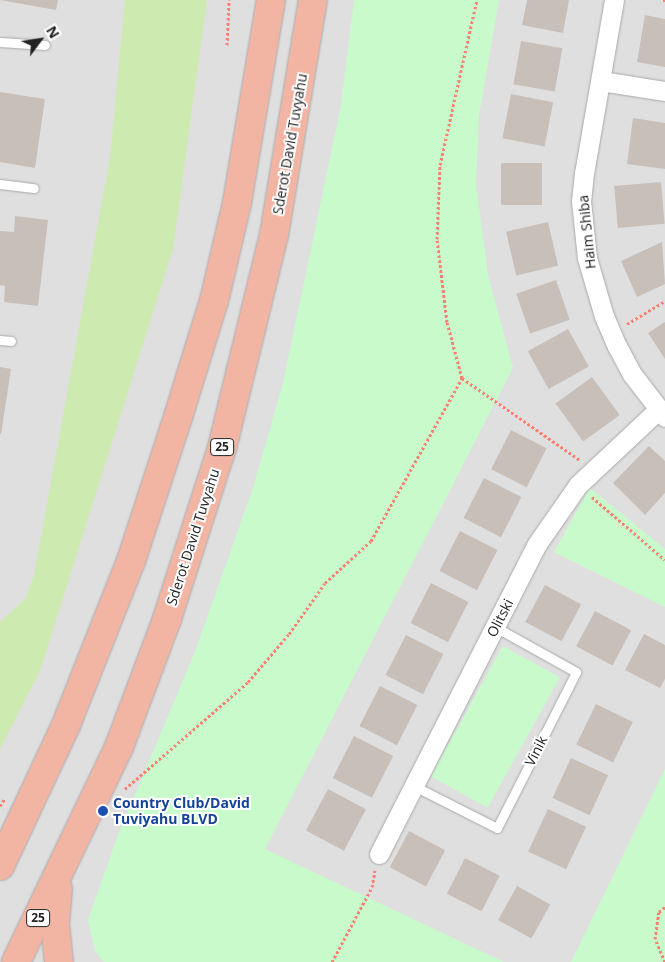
<!DOCTYPE html>
<html>
<head>
<meta charset="utf-8">
<style>
	body { margin:0 }
	#map { position:relative; width:665px; height:962px; overflow:hidden; background:#f2efe9; font-family:"Open Sans",sans-serif }
	div>[style] { position:absolute }
	[style*='--x'] { left:calc(var(--x)*1px); top:calc(var(--y)*1px); width:calc(var(--w)*1px); rotate:calc(var(--a)*1deg) }
	.residential>* { inset:0; background:#e0dfdf; transform-origin:0 0 }
	.grass>* { inset:0; background:#cdebb0 }
	.park>* { inset:0; background:#c8facc; transform-origin:0 0 }
	.building>* { inset:0; background:#c7bfb8; transform-origin:0 0 }
	.path>* { height:3px; margin-top:-1.5px; transform-origin:0; background:repeating-linear-gradient(90deg,#fa8072 0 2.5px,transparent 0 5px) }
	.roads { filter:drop-shadow(0 0 1px #a9a9a9) drop-shadow(0 0 1px #a9a9a9) }
	.service>* { height:9px; margin:-4.5px; padding:0 4.5px; transform-origin:4.5px; border-radius:4.5px; background:#fff }
	.minor>* { height:19px; margin:-9.5px; padding:0 9.5px; transform-origin:9.5px; border-radius:9.5px; background:#fff }
	.trunk>* { height:28px; margin:-14px; padding:0 14px; transform-origin:14px; border-radius:14px; background:#f2b4a3 }
	.dots>* { width:14px; height:14px; translate:-50% -50%; box-sizing:border-box; border:2px solid #fff; border-radius:50% }
	span { translate:-50% -50%; white-space:nowrap; text-align:center; line-height:1.15; -webkit-text-stroke:4px #fff; paint-order:stroke }
	.shield-label span { padding:1px 4px; background:#fff; border:1px solid; border-radius:4px; -webkit-text-stroke-width:0 }
	.shield-label { font-size:12px; color:#222; font-weight:700 }
	.street-label { font-size:14px; color:#222 }
	.transit-label { font-size:14px; color:#164399; font-weight:700 }
	.left { translate:0 -50%; text-align:left }
	.north { position:absolute; left:15px; top:15px; width:50px; height:50px; -webkit-text-stroke:4px #fff; paint-order:stroke; rotate:59deg; font-size:14px; font-weight:700; line-height:20px; text-align:center; color:#222 }
	.north::after { content:''; display:block; margin:auto; width:18px; height:22px; background:#222; clip-path:polygon(50% 0,100% 100%,50% 72%,0 100%) }
</style>
</head>
<body>
<div id="map">
	<div class="residential">
		<i style="left:0;top:0;width:665px;height:962px"></i>
	</div>
	<div class="grass">
		<i style="clip-path:polygon(125px 0,207px 0,173px 249px,40px 671px,0 749px,0 622px,25px 599px,34px 575px,110px 157px)"></i>
	</div>
	<div class="park">
		<i style="clip-path:polygon(354px 0,499px 0,479px 116px,476px 184px,488px 275px,513px 368px,265px 849px,504px 962px,104px 962px,95px 951px,88px 920px,116px 840px,194px 654px,252px 491px,283px 383px,341px 105px)"></i>
		<i style="clip-path:polygon(590px 488px,665px 549px,665px 607px,554px 552px)"></i>
		<i style="left:503px;top:646px;width:65px;height:149px;rotate:29deg"></i>
		<i style="clip-path:polygon(665px 769px,665px 962px,571px 962px)"></i>
	</div>
	<div class="building">
		<i style="clip-path:polygon(0 0,58px 0,56px 10px)"></i>
		<i style="clip-path:polygon(527px 0,569px 0,563px 33px,522px 25px)"></i>
		<i style="clip-path:polygon(645px 15px,665px 19px,665px 67px,637px 62px)"></i>
		<i style="left:521px;top:41px;width:42px;height:44px;rotate:10deg"></i>
		<i style="clip-path:polygon(0 92px,45px 99px,35px 168px,0 162px)"></i>
		<i style="left:511px;top:94px;width:43px;height:45px;rotate:11deg"></i>
		<i style="clip-path:polygon(633px 118px,665px 123px,665px 169px,627px 164px)"></i>
		<i style="left:501px;top:163px;width:41px;height:42px"></i>
		<i style="left:661px;top:182px;width:42px;height:47px;rotate:85deg"></i>
		<i style="clip-path:polygon(15px 216px,48px 220px,38px 306px,4px 302px,5px 286px,0 285px,0 231px,14px 232px)"></i>
		<i style="left:548px;top:222px;width:45px;height:43px;rotate:77deg"></i>
		<i style="clip-path:polygon(662px 242px,665px 284px,637px 297px,621px 261px)"></i>
		<i style="left:556px;top:280px;width:42px;height:42px;rotate:71deg"></i>
		<i style="clip-path:polygon(665px 322px,665px 359px,648px 333px)"></i>
		<i style="left:568px;top:329px;width:43px;height:46px;rotate:61deg"></i>
		<i style="clip-path:polygon(0 367px,11px 369px,1px 434px,0 434px)"></i>
		<i style="left:592px;top:377px;width:47px;height:45px;rotate:54deg"></i>
		<i style="left:511px;top:430px;width:40px;height:44px;rotate:27deg"></i>
		<i style="clip-path:polygon(649px 446px,665px 461px,665px 493px,645px 515px,613px 483px)"></i>
		<i style="left:484px;top:478px;width:42px;height:45px;rotate:27deg"></i>
		<i style="left:460px;top:531px;width:42px;height:45px;rotate:27deg"></i>
		<i style="left:431px;top:583px;width:42px;height:45px;rotate:27deg"></i>
		<i style="left:545px;top:585px;width:41px;height:42px;rotate:28deg"></i>
		<i style="left:595px;top:611px;width:41px;height:40px;rotate:28deg"></i>
		<i style="clip-path:polygon(644px 634px,665px 645px,665px 679px,660px 688px,625px 670px)"></i>
		<i style="left:406px;top:635px;width:42px;height:45px;rotate:27deg"></i>
		<i style="left:380px;top:686px;width:42px;height:45px;rotate:27deg"></i>
		<i style="left:596px;top:704px;width:41px;height:45px;rotate:26deg"></i>
		<i style="left:354px;top:736px;width:44px;height:47px;rotate:27deg"></i>
		<i style="left:571px;top:758px;width:41px;height:44px;rotate:25deg"></i>
		<i style="left:328px;top:789px;width:43px;height:47px;rotate:28deg"></i>
		<i style="left:548px;top:809px;width:42px;height:47px;rotate:25deg"></i>
		<i style="left:409px;top:831px;width:41px;height:41px;rotate:28deg"></i>
		<i style="left:465px;top:858px;width:39px;height:40px;rotate:27deg"></i>
		<i style="left:517px;top:886px;width:38px;height:39px;rotate:29deg"></i>
	</div>
	<div class="path">
		<i style="--x:663;--y:0;--w:2;--a:0"></i>
		<i style="--x:227;--y:45;--w:45;--a:-87.5"></i>
		<i style="--x:627;--y:324;--w:44;--a:-31.2"></i>
		<i style="--x:462;--y:378;--w:58;--a:-105"></i>
		<i style="--x:447;--y:322;--w:84;--a:-96.9"></i>
		<i style="--x:437;--y:239;--w:74;--a:-87.7"></i>
		<i style="--x:440;--y:165;--w:169;--a:-77.4"></i>
		<i style="--x:592;--y:497;--w:96;--a:40.8"></i>
		<i style="--x:125;--y:789;--w:163;--a:-41"></i>
		<i style="--x:248;--y:682;--w:63;--a:-49.5"></i>
		<i style="--x:289;--y:634;--w:62;--a:-54.8"></i>
		<i style="--x:325;--y:583;--w:62;--a:-42.4"></i>
		<i style="--x:371;--y:541;--w:187;--a:-60.8"></i>
		<i style="--x:462;--y:378;--w:144;--a:34.8"></i>
		<i style="--x:0;--y:806;--w:9;--a:-58"></i>
		<i style="--x:332;--y:962;--w:85;--a:-61.9"></i>
		<i style="--x:372;--y:887;--w:17;--a:-80"></i>
		<i style="--x:665;--y:962;--w:25;--a:-113"></i>
		<i style="--x:655;--y:939;--w:27;--a:-82"></i>
		<i style="--x:659;--y:912;--w:8;--a:-40"></i>
	</div>
	<div class="roads">
		<div class="service">
			<i style="--x:0;--y:42;--w:45;--a:3.8"></i>
			<i style="--x:0;--y:184;--w:34;--a:7"></i>
			<i style="--x:0;--y:340;--w:11;--a:5"></i>
			<i style="--x:414;--y:786;--w:93;--a:26.8"></i>
			<i style="--x:497;--y:828;--w:175;--a:-63.1"></i>
			<i style="--x:576;--y:672;--w:93;--a:-150.9"></i>
		</div>
		<div class="minor">
			<i style="--x:614;--y:0;--w:176;--a:99.8"></i>
			<i style="--x:584;--y:173;--w:28;--a:96"></i>
			<i style="--x:581;--y:201;--w:57;--a:84"></i>
			<i style="--x:587;--y:258;--w:60;--a:73.7"></i>
			<i style="--x:604;--y:316;--w:33;--a:67"></i>
			<i style="--x:617;--y:346;--w:32;--a:62"></i>
			<i style="--x:632;--y:374;--w:54;--a:52.5"></i>
			<i style="--x:601;--y:81;--w:65;--a:8.9"></i>
			<i style="--x:379;--y:854;--w:348;--a:-63"></i>
			<i style="--x:537;--y:544;--w:72;--a:-55.2"></i>
			<i style="--x:578;--y:485;--w:111;--a:-43.2"></i>
		</div>
		<div class="trunk">
			<i style="--x:0;--y:866;--w:156;--a:-64.9"></i>
			<i style="--x:66;--y:725;--w:176;--a:-68.4"></i>
			<i style="--x:131;--y:561;--w:151;--a:-71.9"></i>
			<i style="--x:178;--y:417;--w:121;--a:-72.8"></i>
			<i style="--x:214;--y:301;--w:101;--a:-76.8"></i>
			<i style="--x:237;--y:203;--w:206;--a:-80.5"></i>
			<i style="--x:58;--y:889;--w:36;--a:95"></i>
			<i style="--x:55;--y:925;--w:37;--a:84"></i>
			<i style="--x:16;--y:962;--w:238;--a:-64.4"></i>
			<i style="--x:119;--y:747;--w:137;--a:-69.4"></i>
			<i style="--x:167;--y:619;--w:180;--a:-72.2"></i>
			<i style="--x:222;--y:448;--w:219;--a:-76.3"></i>
			<i style="--x:274;--y:235;--w:238;--a:-80.6"></i>
		</div>
	</div>
	<div class="dots">
		<i style="left:103px;top:811px;background:#1a4fb4"></i>
	</div>
	<div class="shield-label">
		<span style="left:222px;top:447px">25</span>
		<span style="left:38px;top:918px">25</span>
	</div>
	<div class="street-label">
		<span style="left:290px;top:144px;rotate:-80deg">Sderot David Tuvyahu</span>
		<span style="left:587px;top:232px;rotate:-96deg">Haim Shiba</span>
		<span style="left:193px;top:537px;rotate:-72deg">Sderot David Tuvyahu</span>
		<span style="left:500px;top:618px;rotate:-63deg">Olitski</span>
		<span style="left:536px;top:751px;rotate:-63deg">Vinik</span>
	</div>
	<div class="transit-label">
		<span class="left" style="left:113px;top:811px">Country Club/David<br>Tuviyahu BLVD</span>
	</div>
	<div class="north">N</div>
</div>
</body>
</html>
